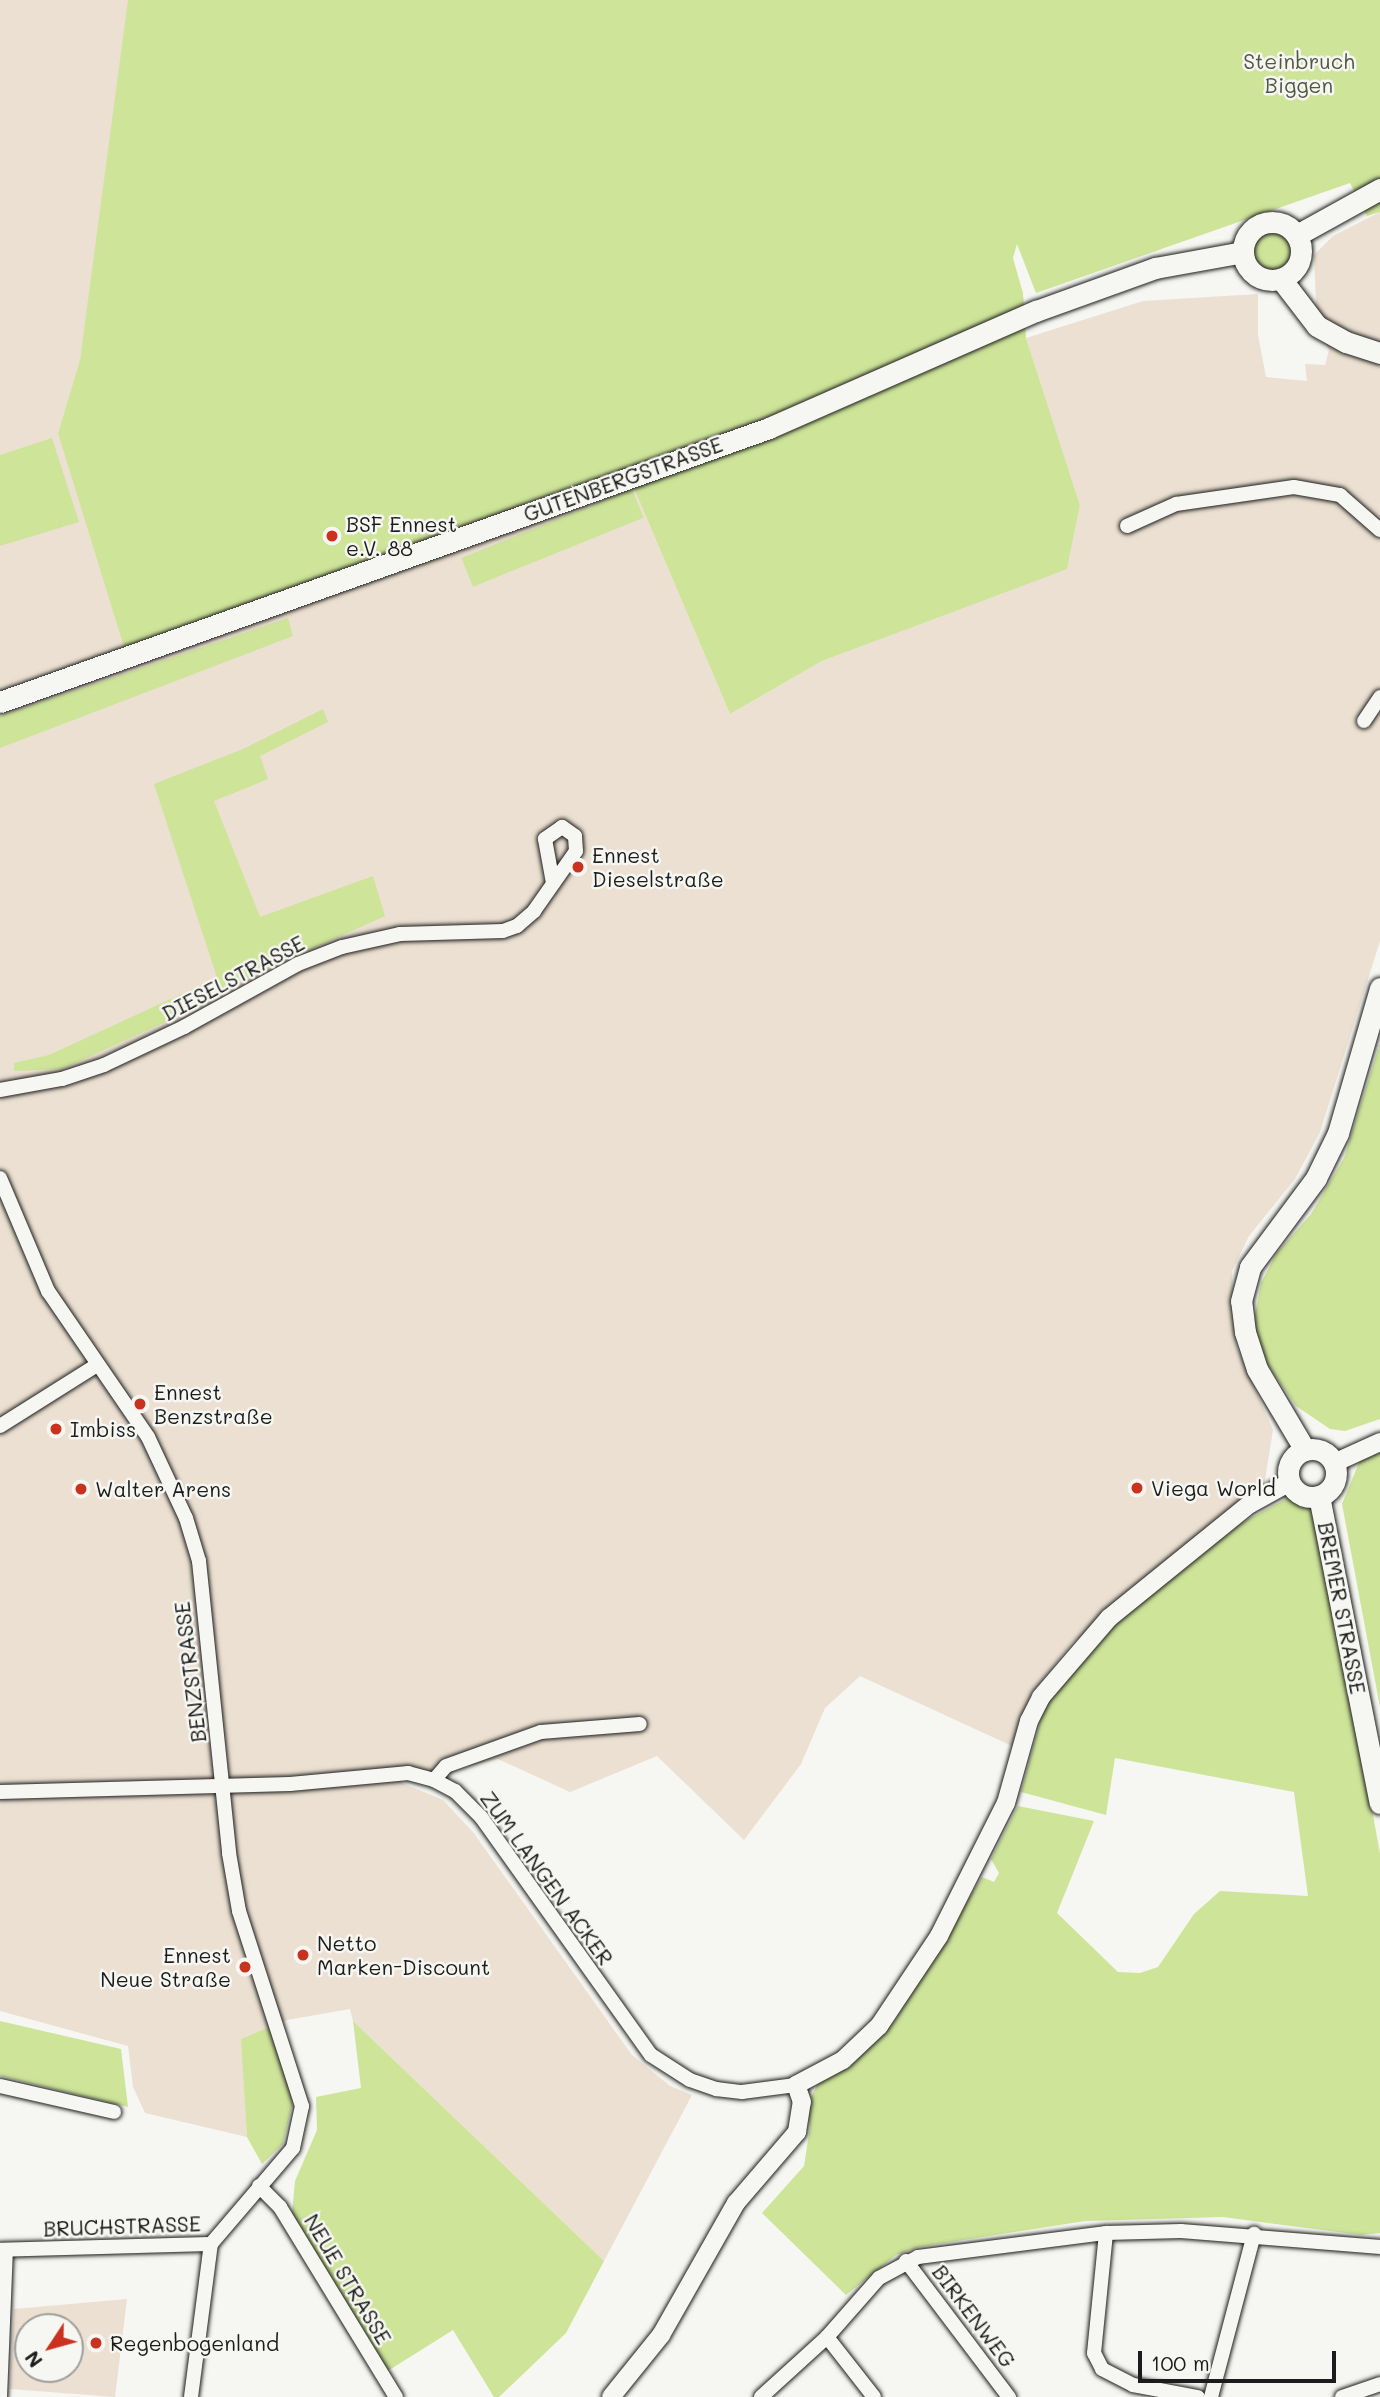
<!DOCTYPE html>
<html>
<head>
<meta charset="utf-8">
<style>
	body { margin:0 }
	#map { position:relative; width:1380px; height:2397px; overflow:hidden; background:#f6f6f2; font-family:Mali,sans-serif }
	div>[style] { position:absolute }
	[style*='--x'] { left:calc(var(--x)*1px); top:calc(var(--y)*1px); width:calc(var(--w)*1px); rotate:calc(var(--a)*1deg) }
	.built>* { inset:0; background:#ebe0d1 }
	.green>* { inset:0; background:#cee499; transform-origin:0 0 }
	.round { border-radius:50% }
	.roads { filter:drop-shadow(0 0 2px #1c1c1c) drop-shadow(0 0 2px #1c1c1c) }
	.minor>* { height:14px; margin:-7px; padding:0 7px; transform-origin:7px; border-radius:7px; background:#f6f6f2 }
	.tertiary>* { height:18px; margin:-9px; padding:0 9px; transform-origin:9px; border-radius:9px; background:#f6f6f2 }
	.secondary>* { height:21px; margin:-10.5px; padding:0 10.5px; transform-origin:10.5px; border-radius:10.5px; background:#f6f6f2 }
	.secondary>.ring { margin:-10.5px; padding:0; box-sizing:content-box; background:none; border:21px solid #f6f6f2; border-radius:50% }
	.dots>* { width:19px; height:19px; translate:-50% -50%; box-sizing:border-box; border:4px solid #f6f6f2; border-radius:50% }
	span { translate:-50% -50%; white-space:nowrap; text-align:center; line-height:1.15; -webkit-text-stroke:5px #f6f6f2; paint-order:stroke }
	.park-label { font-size:21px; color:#515842 }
	.street-label { font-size:21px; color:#1c1c1c }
	.poi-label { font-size:21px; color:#1c1c1c }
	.left { translate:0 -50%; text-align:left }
	.right { translate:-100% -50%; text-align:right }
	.north { position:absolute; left:14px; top:2313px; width:70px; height:70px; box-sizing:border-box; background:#f6f6f2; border:2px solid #9f9f9c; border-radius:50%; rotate:234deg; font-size:19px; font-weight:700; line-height:28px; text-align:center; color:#1c1c1c }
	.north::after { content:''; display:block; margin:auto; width:24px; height:32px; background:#c8321e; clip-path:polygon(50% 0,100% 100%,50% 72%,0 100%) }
	.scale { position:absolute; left:1138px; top:2351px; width:198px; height:32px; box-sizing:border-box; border:4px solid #1c1c1c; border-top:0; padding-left:9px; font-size:21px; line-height:24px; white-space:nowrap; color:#1c1c1c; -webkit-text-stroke:5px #f6f6f2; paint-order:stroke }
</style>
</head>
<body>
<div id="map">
	<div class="built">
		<i style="clip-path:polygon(0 0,128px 0,130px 4px,80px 361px,58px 433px,306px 592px,424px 564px,633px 486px,730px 714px,822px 661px,1067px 568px,1080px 505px,1026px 338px,1143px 301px,1258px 294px,1258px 335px,1266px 377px,1307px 381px,1305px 364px,1325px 365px,1329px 350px,1317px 326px,1314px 255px,1333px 236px,1380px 212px,1380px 941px,1320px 1132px,1295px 1179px,1249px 1236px,1232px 1271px,1236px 1346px,1273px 1430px,1264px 1486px,1243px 1498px,1072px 1643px,1031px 1694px,1012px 1746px,860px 1676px,825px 1708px,801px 1764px,744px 1840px,657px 1756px,570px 1792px,498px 1759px,400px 1782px,443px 1800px,473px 1832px,632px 2055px,670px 2086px,692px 2095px,604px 2261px,353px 2021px,350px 2009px,287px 2020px,242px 2039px,247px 2137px,145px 2113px,133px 2087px,128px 2046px,0 2011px)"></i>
		<i style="clip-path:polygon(evenodd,127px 2299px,115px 2397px,10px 2389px,14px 2309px,127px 2299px,28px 2327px,70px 2327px,70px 2369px,28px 2369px,28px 2327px)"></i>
	</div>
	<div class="green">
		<i style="clip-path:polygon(128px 0,1380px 0,1380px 212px,1367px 216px,1350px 183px,1036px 293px,1017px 244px,1013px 258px,1023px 293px,1026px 338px,1080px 505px,1067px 569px,822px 661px,730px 714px,633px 486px,424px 564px,306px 592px,125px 650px,58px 433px,80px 360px)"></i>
		<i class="round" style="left:1253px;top:228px;width:42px;height:42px"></i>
		<i style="clip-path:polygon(52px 438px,79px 522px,0 546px,0 455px)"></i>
		<i style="left:632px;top:489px;width:31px;height:184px;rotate:68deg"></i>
		<i style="clip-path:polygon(288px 618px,293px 636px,0 748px,0 716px)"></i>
		<i style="clip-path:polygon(323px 709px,328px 722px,260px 756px,268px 779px,214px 801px,260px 917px,373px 876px,385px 916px,221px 990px,154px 784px,243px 749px)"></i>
		<i style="clip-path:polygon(201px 985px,209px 1002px,62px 1069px,14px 1071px,14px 1063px,49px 1055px)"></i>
		<i style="clip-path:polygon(1380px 1043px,1380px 1419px,1345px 1431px,1330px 1429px,1296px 1406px,1266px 1362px,1253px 1326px,1261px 1283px,1276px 1254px,1311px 1214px,1344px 1158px)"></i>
		<i style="clip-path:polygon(1380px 1449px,1380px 1707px,1342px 1504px,1361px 1458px)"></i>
		<i style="clip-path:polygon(1288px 1498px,1310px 1510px,1324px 1542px,1380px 1854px,1380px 2233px,1361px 2235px,1223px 2217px,1085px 2221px,919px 2247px,896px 2255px,846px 2295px,762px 2213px,804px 2166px,810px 2127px,807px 2106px,818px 2083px,856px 2058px,894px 2022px,982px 1877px,994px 1882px,999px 1873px,991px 1859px,1018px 1806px,1094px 1821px,1057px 1913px,1118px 1972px,1140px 1973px,1158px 1967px,1194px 1914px,1220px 1891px,1308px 1896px,1294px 1792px,1115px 1758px,1106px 1815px,1021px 1792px,1043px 1711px,1074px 1665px,1117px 1622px,1243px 1522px)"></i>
		<i style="clip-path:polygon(0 2021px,121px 2049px,128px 2107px,0 2076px)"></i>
		<i style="clip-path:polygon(353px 2021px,604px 2261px,566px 2333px,499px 2397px,494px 2397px,453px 2330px,386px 2372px,292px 2213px,295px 2181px,317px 2130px,316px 2097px,361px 2088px)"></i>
		<i style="clip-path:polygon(272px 2026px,293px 2101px,283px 2144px,262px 2164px,247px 2137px,241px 2039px)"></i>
	</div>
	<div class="roads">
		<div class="minor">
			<i style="--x:1127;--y:526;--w:54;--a:-24.2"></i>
			<i style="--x:1176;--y:504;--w:119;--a:-8.2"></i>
			<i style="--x:1294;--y:487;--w:47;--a:9.9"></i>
			<i style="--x:1340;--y:495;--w:53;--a:41.2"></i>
			<i style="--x:1364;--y:721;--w:29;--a:-56"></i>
			<i style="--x:0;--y:1090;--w:63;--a:-10.1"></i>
			<i style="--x:62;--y:1079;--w:44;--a:-18.4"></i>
			<i style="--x:104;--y:1065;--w:89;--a:-25.4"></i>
			<i style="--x:184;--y:1027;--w:130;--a:-28.9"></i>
			<i style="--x:298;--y:964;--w:47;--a:-21.1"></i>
			<i style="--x:342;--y:947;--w:59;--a:-12.6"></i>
			<i style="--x:400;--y:934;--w:103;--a:-1.7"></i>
			<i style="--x:503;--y:931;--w:15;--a:-20"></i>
			<i style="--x:517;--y:926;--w:23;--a:-41"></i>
			<i style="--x:534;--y:911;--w:73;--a:-55"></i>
			<i style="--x:576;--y:851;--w:15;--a:-94"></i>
			<i style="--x:575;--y:836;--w:16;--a:-145"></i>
			<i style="--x:562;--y:827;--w:21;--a:145"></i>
			<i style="--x:545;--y:839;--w:45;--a:79.7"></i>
			<i style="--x:0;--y:1178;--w:123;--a:67"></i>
			<i style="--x:48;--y:1291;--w:177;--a:55.6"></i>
			<i style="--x:148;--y:1437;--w:89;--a:64.9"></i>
			<i style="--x:186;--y:1518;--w:45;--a:73.2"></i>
			<i style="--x:199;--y:1561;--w:294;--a:84.1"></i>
			<i style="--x:229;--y:1853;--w:59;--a:80.2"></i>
			<i style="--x:239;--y:1911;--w:205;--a:72.1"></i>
			<i style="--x:302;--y:2106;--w:43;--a:102.1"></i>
			<i style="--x:293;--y:2148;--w:126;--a:130.5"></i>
			<i style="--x:211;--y:2244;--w:211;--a:178.4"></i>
			<i style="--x:0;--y:1426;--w:115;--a:-32.2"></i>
			<i style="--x:434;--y:1780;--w:18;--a:-49"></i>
			<i style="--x:446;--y:1766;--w:101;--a:-19.7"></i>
			<i style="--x:541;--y:1732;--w:99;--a:-4.6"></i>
			<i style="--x:0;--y:1792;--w:290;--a:-1.6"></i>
			<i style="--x:290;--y:1784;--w:119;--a:-5.3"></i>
			<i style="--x:408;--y:1773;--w:27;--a:15"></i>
			<i style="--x:434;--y:1780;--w:24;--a:28"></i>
			<i style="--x:455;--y:1791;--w:37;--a:45"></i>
			<i style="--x:481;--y:1817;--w:292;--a:54.5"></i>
			<i style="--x:651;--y:2055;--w:46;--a:32.7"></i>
			<i style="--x:690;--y:2080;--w:28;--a:19"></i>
			<i style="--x:716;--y:2089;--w:26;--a:7"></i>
			<i style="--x:742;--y:2092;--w:54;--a:-7.4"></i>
			<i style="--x:0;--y:2086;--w:117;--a:12.8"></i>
			<i style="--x:259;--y:2186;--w:30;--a:45"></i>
			<i style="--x:280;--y:2207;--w:223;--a:58.6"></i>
			<i style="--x:1106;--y:2233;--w:121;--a:95.7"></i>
			<i style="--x:1094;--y:2353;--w:18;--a:63"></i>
			<i style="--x:1102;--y:2369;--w:35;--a:27"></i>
			<i style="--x:1133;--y:2385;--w:66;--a:10.5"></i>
			<i style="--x:906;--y:2261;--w:171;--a:52.9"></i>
			<i style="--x:827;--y:2337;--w:76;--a:51.9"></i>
			<i style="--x:0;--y:2397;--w:147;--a:-87.7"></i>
			<i style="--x:191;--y:2397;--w:154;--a:-82.6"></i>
			<i style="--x:761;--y:2397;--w:89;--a:-42.3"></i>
			<i style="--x:827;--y:2337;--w:79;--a:-48.6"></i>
			<i style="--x:879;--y:2278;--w:44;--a:-28.3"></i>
			<i style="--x:918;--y:2257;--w:190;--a:-7.3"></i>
			<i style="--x:1106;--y:2233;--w:75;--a:-1.5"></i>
			<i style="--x:1181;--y:2231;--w:200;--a:4.6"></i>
			<i style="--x:1211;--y:2397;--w:169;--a:-75.2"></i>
			<i style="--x:1342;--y:2397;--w:40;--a:-18.9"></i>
		</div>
		<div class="tertiary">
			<i style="--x:1334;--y:1463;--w:51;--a:-24.5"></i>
			<i style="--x:611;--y:2397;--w:80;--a:-51.1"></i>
			<i style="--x:661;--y:2335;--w:152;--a:-60.4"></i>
			<i style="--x:736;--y:2203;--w:94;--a:-49.3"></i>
			<i style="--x:797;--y:2132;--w:30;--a:-81"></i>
			<i style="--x:802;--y:2102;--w:18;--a:-109"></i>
			<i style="--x:796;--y:2085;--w:53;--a:-28"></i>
			<i style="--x:843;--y:2060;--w:50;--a:-43.4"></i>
			<i style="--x:879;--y:2026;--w:108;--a:-56.3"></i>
			<i style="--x:939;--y:1936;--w:149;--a:-63.3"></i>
			<i style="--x:1006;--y:1803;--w:85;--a:-74.3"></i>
			<i style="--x:1029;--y:1721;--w:27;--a:-63"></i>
			<i style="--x:1041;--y:1697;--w:104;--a:-49.3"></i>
			<i style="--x:1109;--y:1618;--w:181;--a:-39"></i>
			<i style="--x:1250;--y:1504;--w:46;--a:-28.8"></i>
		</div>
		<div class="secondary">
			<i class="ring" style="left:1243px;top:222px;width:37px;height:37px"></i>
			<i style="--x:1297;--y:235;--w:95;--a:-29"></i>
			<i style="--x:1281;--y:279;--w:59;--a:52.5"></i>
			<i style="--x:1317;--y:326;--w:33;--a:29"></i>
			<i style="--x:1346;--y:342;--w:36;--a:18"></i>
			<i style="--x:0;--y:702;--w:816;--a:-19.61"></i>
			<i style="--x:769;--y:428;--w:292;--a:-23.7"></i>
			<i style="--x:1036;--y:311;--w:127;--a:-19.9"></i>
			<i style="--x:1155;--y:268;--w:89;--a:-10.3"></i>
			<i class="ring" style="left:1288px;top:1449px;width:27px;height:27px"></i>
			<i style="--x:1305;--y:1450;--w:94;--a:-120.7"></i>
			<i style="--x:1257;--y:1369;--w:39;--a:-108"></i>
			<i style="--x:1245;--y:1332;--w:31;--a:-97"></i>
			<i style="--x:1241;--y:1301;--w:35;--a:-75"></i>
			<i style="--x:1250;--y:1267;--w:111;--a:-53.4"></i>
			<i style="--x:1316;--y:1178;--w:50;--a:-63.9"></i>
			<i style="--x:1338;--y:1133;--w:151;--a:-73.8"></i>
			<i style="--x:1319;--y:1496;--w:313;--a:78.8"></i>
		</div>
	</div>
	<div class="dots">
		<i style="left:332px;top:536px;background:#c8321e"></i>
		<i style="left:578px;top:867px;background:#c8321e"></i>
		<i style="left:140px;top:1404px;background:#c8321e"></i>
		<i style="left:56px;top:1429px;background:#c8321e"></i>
		<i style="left:1137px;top:1488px;background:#c8321e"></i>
		<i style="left:81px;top:1489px;background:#c8321e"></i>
		<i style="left:303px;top:1955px;background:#c8321e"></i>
		<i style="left:245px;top:1967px;background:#c8321e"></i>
		<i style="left:96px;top:2343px;background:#c8321e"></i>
	</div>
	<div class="park-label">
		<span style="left:1299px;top:73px">Steinbruch<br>Biggen</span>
	</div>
	<div class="street-label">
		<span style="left:623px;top:479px;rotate:-20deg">GUTENBERGSTRASSE</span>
		<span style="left:233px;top:978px;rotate:-28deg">DIESELSTRASSE</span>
		<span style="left:1342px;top:1608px;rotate:79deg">BREMER STRASSE</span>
		<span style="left:190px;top:1672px;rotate:-97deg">BENZSTRASSE</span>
		<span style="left:547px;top:1878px;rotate:54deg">ZUM LANGEN ACKER</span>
		<span style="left:122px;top:2226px;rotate:-2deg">BRUCHSTRASSE</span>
		<span style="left:348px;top:2279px;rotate:59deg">NEUE STRASSE</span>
		<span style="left:974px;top:2316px;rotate:53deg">BIRKENWEG</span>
	</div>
	<div class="poi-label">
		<span class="left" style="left:346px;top:536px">BSF Ennest<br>e.V. 88</span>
		<span class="left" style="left:592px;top:867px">Ennest<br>Dieselstraße</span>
		<span class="left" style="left:154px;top:1404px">Ennest<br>Benzstraße</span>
		<span class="left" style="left:70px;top:1429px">Imbiss</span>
		<span class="left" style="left:1151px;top:1488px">Viega World</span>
		<span class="left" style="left:95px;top:1489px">Walter Arens</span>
		<span class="left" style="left:317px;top:1955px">Netto<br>Marken-Discount</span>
		<span class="right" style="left:231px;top:1967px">Ennest<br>Neue Straße</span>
		<span class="left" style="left:110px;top:2343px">Regenbogenland</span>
	</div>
	<div class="north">N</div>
	<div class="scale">100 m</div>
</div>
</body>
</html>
